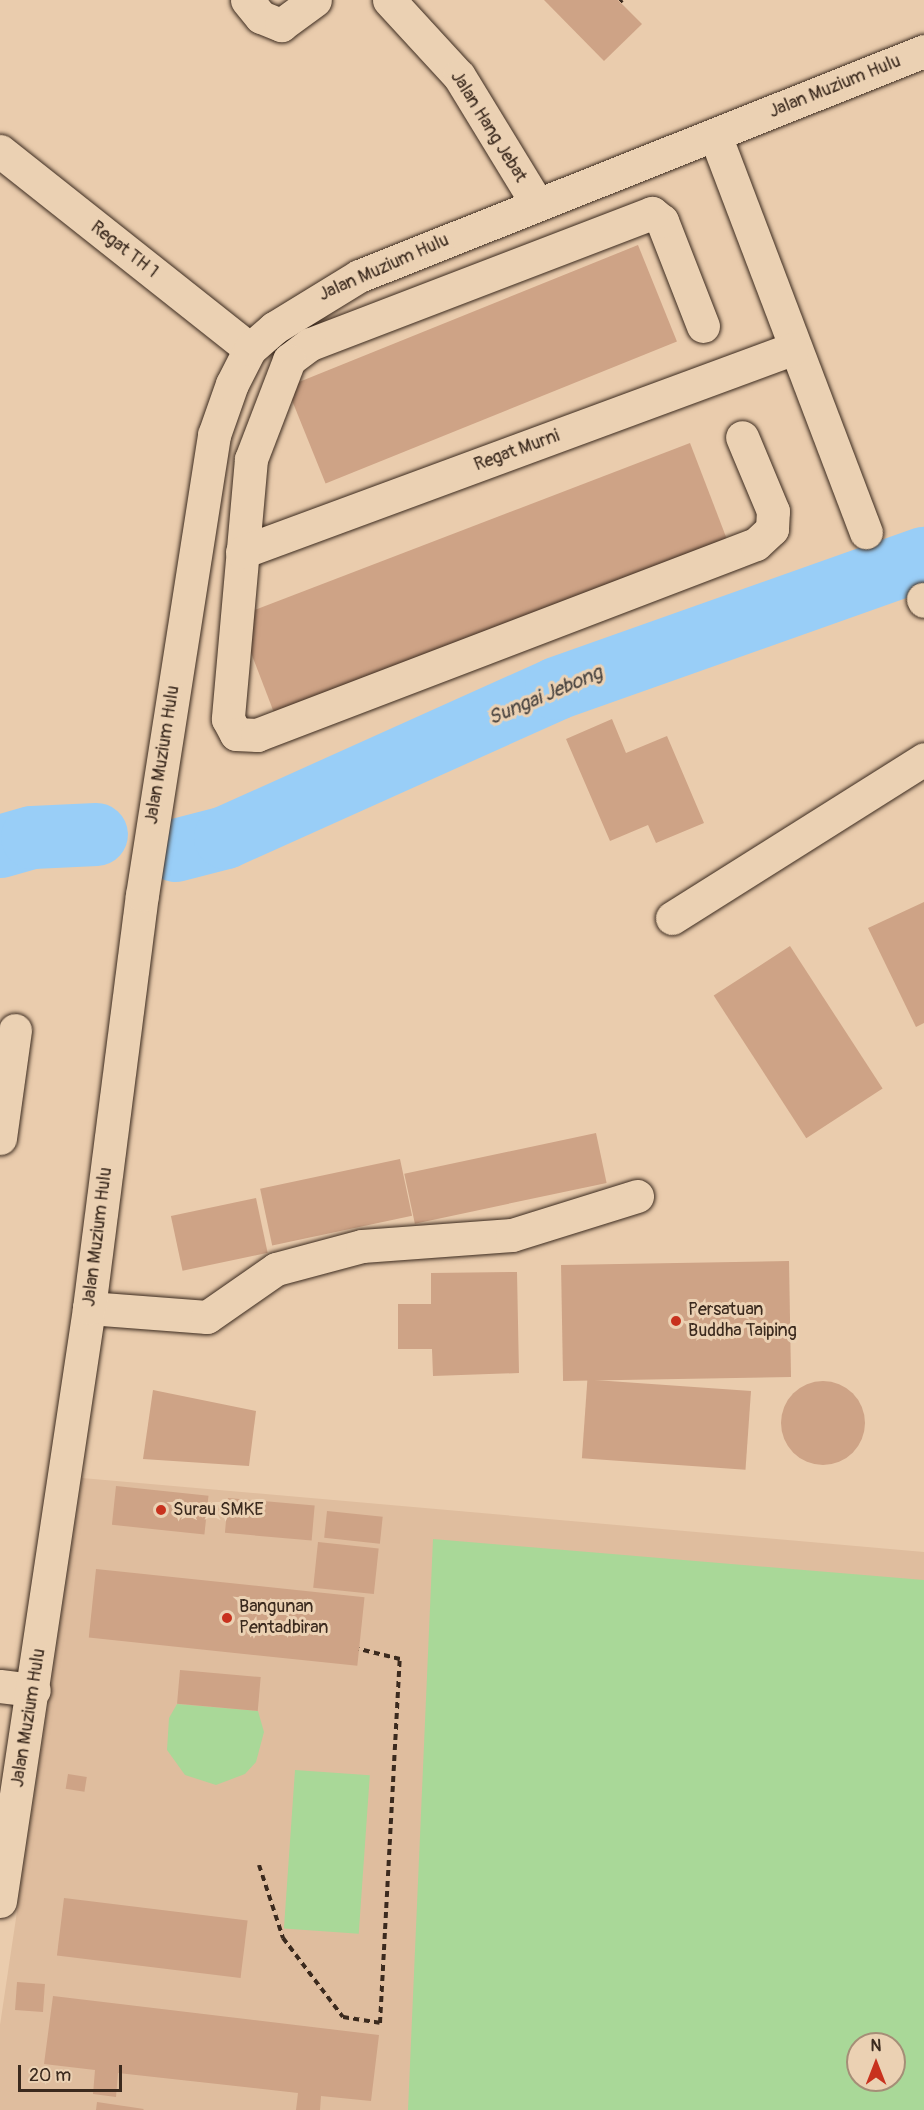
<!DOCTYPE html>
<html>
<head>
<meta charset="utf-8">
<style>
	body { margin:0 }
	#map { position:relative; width:924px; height:2110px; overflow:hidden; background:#eaccad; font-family:Pangolin,sans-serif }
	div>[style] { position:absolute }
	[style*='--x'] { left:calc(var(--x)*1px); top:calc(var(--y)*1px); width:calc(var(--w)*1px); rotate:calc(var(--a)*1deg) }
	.built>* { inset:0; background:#dfbd9e }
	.green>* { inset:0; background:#a9d898; transform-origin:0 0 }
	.river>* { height:63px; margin:-31.5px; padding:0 31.5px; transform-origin:31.5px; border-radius:31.5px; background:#99cef7 }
	.building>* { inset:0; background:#cea386; transform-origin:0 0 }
	.round { border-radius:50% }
	.path>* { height:4px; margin-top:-2px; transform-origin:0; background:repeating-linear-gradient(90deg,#3b2a1e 0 6px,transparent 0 10.5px) }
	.roads { filter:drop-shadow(0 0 2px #3b2a1e) drop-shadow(0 0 2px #3b2a1e) }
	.minor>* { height:33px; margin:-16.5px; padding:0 16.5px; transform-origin:16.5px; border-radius:16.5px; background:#ebd1b3 }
	.dots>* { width:16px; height:16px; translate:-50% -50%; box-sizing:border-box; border:3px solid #ebd1b3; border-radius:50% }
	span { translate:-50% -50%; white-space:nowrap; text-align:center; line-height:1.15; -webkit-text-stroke:6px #ebd1b3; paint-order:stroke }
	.street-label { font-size:18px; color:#3b2a1e }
	.poi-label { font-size:18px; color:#3b2a1e }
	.left { translate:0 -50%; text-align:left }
	.water-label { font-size:20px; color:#49433f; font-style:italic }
	.north { position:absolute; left:846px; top:2032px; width:60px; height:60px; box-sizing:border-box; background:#ebd1b3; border:2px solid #a58e77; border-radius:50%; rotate:0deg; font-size:16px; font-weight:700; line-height:24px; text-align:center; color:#3b2a1e }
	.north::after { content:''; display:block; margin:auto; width:21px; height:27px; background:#c8321e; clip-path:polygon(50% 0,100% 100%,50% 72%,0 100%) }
	.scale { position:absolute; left:18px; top:2065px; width:104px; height:27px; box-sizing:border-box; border:3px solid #3b2a1e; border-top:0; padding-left:8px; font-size:18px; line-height:21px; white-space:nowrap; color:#3b2a1e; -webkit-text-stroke:4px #ebd1b3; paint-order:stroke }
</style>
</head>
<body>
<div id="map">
	<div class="built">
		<i style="clip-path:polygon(evenodd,82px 1478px,924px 1552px,924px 2110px,0 2110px,0 2025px,82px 1478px,858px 2044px,894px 2044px,894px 2080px,858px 2080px,858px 2044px)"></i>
	</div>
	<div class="green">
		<i style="clip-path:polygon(evenodd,433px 1539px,924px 1580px,924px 2110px,408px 2110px,433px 1539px,858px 2044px,894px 2044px,894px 2080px,858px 2080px,858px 2044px)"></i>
		<i style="clip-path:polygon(177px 1704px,258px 1711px,264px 1732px,256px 1762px,245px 1774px,216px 1785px,185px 1775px,167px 1750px,169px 1718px)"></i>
		<i style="left:295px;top:1770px;width:75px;height:159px;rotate:4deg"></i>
	</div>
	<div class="river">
		<i style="--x:0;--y:846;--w:33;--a:-16"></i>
		<i style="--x:32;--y:837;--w:64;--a:-2.7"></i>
		<i style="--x:175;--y:850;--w:52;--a:-14.6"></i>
		<i style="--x:225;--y:837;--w:363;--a:-24.2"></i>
		<i style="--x:556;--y:688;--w:390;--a:-19.5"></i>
	</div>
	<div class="building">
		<i style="clip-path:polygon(544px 0,618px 0,642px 24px,604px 61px)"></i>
		<i style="left:638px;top:245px;width:104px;height:379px;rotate:68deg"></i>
		<i style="left:690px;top:443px;width:103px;height:485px;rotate:69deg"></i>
		<i style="clip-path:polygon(612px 719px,626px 753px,667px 736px,704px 823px,656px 843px,648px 825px,610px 841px,566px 739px)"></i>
		<i style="clip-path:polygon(924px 902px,924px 1023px,916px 1027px,868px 928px)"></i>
		<i style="left:790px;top:946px;width:170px;height:91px;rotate:57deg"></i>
		<i style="left:596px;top:1133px;width:51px;height:196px;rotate:78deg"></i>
		<i style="left:400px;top:1159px;width:58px;height:143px;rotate:78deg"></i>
		<i style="left:256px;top:1198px;width:56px;height:87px;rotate:78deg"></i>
		<i style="left:789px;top:1261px;width:116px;height:228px;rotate:89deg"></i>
		<i style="clip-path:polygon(517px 1272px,519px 1373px,433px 1376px,432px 1349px,398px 1349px,398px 1304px,431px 1304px,431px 1273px)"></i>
		<i class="round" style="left:781px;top:1381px;width:84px;height:84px"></i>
		<i style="clip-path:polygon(153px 1390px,256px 1411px,249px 1466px,143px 1459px)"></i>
		<i style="left:751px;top:1391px;width:79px;height:164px;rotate:94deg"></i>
		<i style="left:116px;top:1486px;width:93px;height:39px;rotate:6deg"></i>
		<i style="left:228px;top:1498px;width:87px;height:35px;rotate:5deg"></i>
		<i style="left:327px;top:1511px;width:56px;height:27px;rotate:6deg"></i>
		<i style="left:318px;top:1542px;width:61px;height:46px;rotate:6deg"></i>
		<i style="left:96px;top:1569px;width:270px;height:69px;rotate:6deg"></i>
		<i style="left:180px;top:1670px;width:81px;height:34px;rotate:5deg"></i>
		<i style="left:68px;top:1774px;width:19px;height:15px;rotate:9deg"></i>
		<i style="left:64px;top:1898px;width:185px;height:58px;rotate:7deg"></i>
		<i style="left:17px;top:1982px;width:28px;height:28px;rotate:4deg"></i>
		<i style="clip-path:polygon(53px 1996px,379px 2035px,371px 2101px,321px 2096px,320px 2110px,296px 2110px,298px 2093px,118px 2073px,116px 2097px,93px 2094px,95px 2070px,44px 2064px)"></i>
		<i style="clip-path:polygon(97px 2102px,144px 2109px,143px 2110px,96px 2110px)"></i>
	</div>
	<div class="path">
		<i style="--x:620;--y:2;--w:3;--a:-45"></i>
		<i style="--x:259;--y:1865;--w:77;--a:71.8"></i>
		<i style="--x:283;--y:1938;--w:99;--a:52.8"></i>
		<i style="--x:343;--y:2017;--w:37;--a:9"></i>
		<i style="--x:380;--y:2023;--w:365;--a:-86.9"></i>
		<i style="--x:400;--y:1659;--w:42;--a:-166.3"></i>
	</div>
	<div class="roads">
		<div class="minor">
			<i style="--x:247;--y:0;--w:22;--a:51"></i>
			<i style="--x:261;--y:17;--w:22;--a:22"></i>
			<i style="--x:281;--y:25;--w:42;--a:-36.3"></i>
			<i style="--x:389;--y:0;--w:103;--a:47.4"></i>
			<i style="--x:459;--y:76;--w:148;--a:58.6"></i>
			<i style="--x:715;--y:135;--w:425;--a:69.2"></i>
			<i style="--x:0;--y:151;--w:319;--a:38.4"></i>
			<i style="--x:703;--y:326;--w:113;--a:-111.3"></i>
			<i style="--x:662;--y:221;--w:13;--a:-141"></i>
			<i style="--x:652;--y:213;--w:366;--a:159"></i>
			<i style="--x:310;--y:344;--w:26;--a:143"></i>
			<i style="--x:289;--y:360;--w:106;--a:111"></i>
			<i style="--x:251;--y:459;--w:261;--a:95.1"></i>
			<i style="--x:228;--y:719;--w:17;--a:62"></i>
			<i style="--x:236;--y:734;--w:21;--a:3"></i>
			<i style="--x:257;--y:735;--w:534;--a:-20.95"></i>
			<i style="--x:756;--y:544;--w:22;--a:-43"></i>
			<i style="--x:772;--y:529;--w:18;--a:-87"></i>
			<i style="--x:773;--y:511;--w:80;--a:-112.7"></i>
			<i style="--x:242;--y:552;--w:586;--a:-20.26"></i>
			<i style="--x:923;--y:599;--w:2;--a:63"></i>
			<i style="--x:672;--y:918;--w:298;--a:-32.2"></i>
			<i style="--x:0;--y:1138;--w:109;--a:-82.1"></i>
			<i style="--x:89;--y:1308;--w:118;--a:4.4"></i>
			<i style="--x:207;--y:1317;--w:84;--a:-34.8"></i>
			<i style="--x:276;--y:1269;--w:89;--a:-15"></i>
			<i style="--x:362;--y:1246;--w:150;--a:-4.2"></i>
			<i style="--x:512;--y:1235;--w:131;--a:-17.3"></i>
			<i style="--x:0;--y:1686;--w:34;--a:7"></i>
			<i style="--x:0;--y:1901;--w:600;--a:-81.46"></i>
			<i style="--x:89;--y:1308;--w:416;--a:-82.7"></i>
			<i style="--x:142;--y:895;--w:466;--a:-81.1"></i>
			<i style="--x:214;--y:435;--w:54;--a:-70.6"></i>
			<i style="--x:232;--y:384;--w:39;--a:-63"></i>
			<i style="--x:250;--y:349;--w:32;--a:-41"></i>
			<i style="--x:274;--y:328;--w:100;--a:-31.5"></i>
			<i style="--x:359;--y:276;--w:608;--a:-21.71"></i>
		</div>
	</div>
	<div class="dots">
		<i style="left:676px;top:1321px;background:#c8321e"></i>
		<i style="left:161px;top:1510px;background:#c8321e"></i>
		<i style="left:227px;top:1618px;background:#c8321e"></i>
	</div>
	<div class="street-label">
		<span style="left:835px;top:87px;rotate:-22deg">Jalan Muzium Hulu</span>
		<span style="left:488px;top:127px;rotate:58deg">Jalan Hang Jebat</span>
		<span style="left:124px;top:250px;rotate:38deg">Regat TH 1</span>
		<span style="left:384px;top:268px;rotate:-24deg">Jalan Muzium Hulu</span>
		<span style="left:517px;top:451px;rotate:-20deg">Regat Murni</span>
		<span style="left:163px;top:755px;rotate:-81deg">Jalan Muzium Hulu</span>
		<span style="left:98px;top:1237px;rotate:-83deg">Jalan Muzium Hulu</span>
		<span style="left:29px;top:1718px;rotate:-81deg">Jalan Muzium Hulu</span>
	</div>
	<div class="poi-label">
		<span class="left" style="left:688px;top:1321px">Persatuan<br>Buddha Taiping</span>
		<span class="left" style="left:173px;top:1510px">Surau SMKE</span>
		<span class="left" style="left:239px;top:1618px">Bangunan<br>Pentadbiran</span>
	</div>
	<div class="water-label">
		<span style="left:545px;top:695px;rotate:-23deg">Sungai Jebong</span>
	</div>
	<div class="north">N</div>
	<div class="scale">20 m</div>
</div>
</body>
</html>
